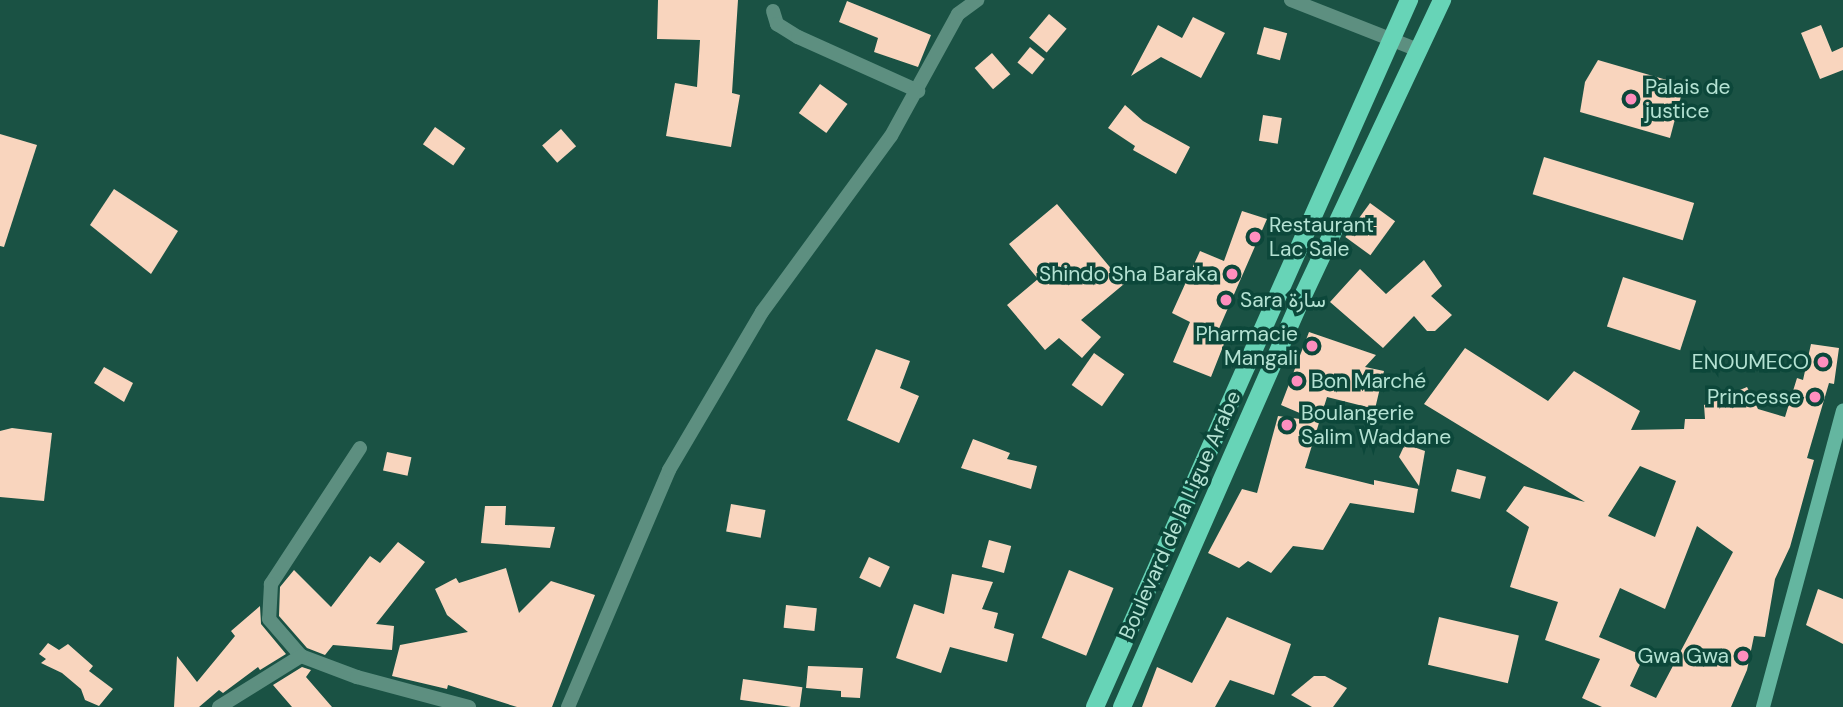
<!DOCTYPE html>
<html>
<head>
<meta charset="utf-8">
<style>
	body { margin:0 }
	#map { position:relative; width:1843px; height:707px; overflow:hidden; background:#1a5244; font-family:"DM Sans",Vazirmatn,sans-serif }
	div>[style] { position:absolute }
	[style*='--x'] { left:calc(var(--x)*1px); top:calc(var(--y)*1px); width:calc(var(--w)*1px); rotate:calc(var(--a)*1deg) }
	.building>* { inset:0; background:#f9d5be; transform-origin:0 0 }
	.street>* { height:14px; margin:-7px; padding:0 7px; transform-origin:7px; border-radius:7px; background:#5d8f80 }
	.secondary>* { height:14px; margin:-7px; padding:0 7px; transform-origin:7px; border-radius:7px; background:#64b6a0 }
	.primary>* { height:18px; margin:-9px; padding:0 9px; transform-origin:9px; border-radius:9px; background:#67d4b7 }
	.dots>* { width:19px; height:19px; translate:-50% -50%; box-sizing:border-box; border:4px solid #0c473a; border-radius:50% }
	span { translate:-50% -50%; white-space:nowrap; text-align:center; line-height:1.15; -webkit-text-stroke:7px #0c473a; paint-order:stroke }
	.poi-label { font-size:21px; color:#b4e2d3 }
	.left { translate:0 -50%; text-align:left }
	.right { translate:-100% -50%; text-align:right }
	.street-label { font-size:21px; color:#b4e2d3 }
</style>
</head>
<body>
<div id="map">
	<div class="building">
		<i style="clip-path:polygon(658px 0,738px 0,732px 93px,740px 95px,731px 147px,666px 136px,675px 83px,697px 87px,700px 40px,657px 39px)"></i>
		<i style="clip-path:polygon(847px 1px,931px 35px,918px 67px,874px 52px,878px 38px,839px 22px)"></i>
		<i style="left:1049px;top:14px;width:23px;height:31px;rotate:40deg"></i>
		<i style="clip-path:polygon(1193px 17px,1225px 33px,1201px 78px,1161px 57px,1131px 76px,1158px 25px,1182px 38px)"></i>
		<i style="clip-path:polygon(1821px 25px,1832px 52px,1843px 47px,1843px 70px,1820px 79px,1801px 33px)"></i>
		<i style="left:1264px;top:27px;width:24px;height:28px;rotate:15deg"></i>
		<i style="left:1030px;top:47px;width:19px;height:20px;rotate:39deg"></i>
		<i style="left:992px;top:53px;width:28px;height:23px;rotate:49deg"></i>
		<i style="clip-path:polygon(1598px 60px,1684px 85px,1670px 138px,1580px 112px,1585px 82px)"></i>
		<i style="left:820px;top:84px;width:34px;height:36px;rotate:36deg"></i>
		<i style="clip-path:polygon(1125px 105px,1143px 121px,1190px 147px,1176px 174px,1133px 150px,1135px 146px,1108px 128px)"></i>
		<i style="left:1263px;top:115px;width:19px;height:26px;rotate:9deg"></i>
		<i style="left:435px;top:127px;width:37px;height:21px;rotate:35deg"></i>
		<i style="left:561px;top:129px;width:23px;height:25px;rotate:49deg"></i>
		<i style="clip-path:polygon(0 134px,37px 145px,4px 247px,0 246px)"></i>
		<i style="left:1544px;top:157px;width:157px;height:39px;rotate:17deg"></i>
		<i style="clip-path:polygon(114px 189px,178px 231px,151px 274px,90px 225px)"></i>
		<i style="left:1370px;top:203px;width:31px;height:42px;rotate:36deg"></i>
		<i style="clip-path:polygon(1057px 204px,1124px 284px,1081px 320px,1101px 337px,1082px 358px,1059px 338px,1045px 350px,1007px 305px,1038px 279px,1009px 244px)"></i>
		<i style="clip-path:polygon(1242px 211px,1267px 219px,1214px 340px,1224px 344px,1211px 377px,1173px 362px,1190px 322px,1172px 313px,1200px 251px,1224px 261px)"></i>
		<i style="clip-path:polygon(1424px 260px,1442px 286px,1431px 296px,1452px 315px,1435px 331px,1427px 331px,1414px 316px,1383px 348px,1330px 302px,1360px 269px,1386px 294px)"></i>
		<i style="left:1623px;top:277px;width:77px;height:52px;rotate:18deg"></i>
		<i style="clip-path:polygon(1309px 332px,1376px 355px,1365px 367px,1384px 371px,1375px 409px,1327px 397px,1305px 468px,1374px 485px,1374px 480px,1418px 489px,1414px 513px,1350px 503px,1323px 550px,1293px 546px,1271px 573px,1248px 561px,1239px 568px,1208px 553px,1242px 489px,1257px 493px,1278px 416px,1300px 419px,1302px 414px,1281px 405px)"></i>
		<i style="clip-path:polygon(evenodd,1811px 344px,1839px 348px,1834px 384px,1829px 383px,1807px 458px,1814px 460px,1790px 547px,1775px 579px,1765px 637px,1754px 636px,1747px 670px,1731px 707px,1602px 707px,1582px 698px,1600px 659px,1545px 640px,1558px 602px,1510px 587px,1529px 527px,1506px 511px,1524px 486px,1585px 502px,1424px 404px,1465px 348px,1548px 401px,1574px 371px,1640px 411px,1631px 430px,1684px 429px,1685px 419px,1705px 419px,1704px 405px,1747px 387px,1758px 409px,1785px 417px,1797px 378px,1803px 380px,1811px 344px,1640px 466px,1676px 481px,1655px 537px,1608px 516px,1640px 466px,1811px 344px,1697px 526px,1733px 552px,1656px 698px,1630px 686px,1644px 656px,1599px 637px,1620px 588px,1665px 609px,1697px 526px)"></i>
		<i style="clip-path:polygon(876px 349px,910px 361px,900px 388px,919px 396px,899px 443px,847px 420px)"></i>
		<i style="left:1094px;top:353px;width:37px;height:39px;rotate:35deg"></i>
		<i style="clip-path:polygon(104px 367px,133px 383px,124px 402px,94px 383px)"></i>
		<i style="clip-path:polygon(12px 428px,52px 433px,44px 501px,0 497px,0 431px)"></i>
		<i style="clip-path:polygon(973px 439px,1010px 453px,1007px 459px,1037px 466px,1031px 489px,961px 468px)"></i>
		<i style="clip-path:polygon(1405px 444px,1425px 451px,1419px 486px,1399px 457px)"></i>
		<i style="left:387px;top:452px;width:25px;height:19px;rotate:12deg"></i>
		<i style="left:1457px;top:469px;width:30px;height:23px;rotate:15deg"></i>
		<i style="left:731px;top:504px;width:35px;height:28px;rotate:10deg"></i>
		<i style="clip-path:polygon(485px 506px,506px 506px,505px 525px,555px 527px,550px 548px,481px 543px)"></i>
		<i style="left:989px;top:540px;width:23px;height:28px;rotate:15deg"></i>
		<i style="clip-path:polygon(398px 542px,425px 562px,376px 624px,394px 626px,392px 650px,333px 645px,325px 655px,307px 648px,279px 616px,280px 587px,294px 570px,331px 607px,370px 556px,380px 563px)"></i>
		<i style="left:869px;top:557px;width:23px;height:23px;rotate:25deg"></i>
		<i style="clip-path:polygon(506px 568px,519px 613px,551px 581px,595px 595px,552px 707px,517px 707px,448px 685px,447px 689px,392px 676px,400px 645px,468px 632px,447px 615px,435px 589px,456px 578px,459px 583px)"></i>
		<i style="left:1069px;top:570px;width:48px;height:73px;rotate:22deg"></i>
		<i style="clip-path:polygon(952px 574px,993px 582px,982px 609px,998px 613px,994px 628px,1014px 634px,1007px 662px,950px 647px,941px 673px,896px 658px,914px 604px,944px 614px)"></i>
		<i style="clip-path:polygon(1818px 589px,1843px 599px,1843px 644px,1806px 625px)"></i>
		<i style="left:786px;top:605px;width:31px;height:23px;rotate:6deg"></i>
		<i style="clip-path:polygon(260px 606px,261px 624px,286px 654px,260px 670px,258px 667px,223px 693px,219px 690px,199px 707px,174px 707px,177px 656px,197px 682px,235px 636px,231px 631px)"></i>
		<i style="clip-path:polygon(1227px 617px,1291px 644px,1274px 695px,1230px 680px,1215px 707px,1142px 707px,1157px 667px,1192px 683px)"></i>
		<i style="left:1439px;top:617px;width:82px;height:49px;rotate:13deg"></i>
		<i style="clip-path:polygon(48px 643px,59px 650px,68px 644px,93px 666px,89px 671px,113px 689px,99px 706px,85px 700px,81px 689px,62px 673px,41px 663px,46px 659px,39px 654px)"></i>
		<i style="clip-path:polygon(808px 666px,863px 668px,860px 698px,841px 697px,841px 691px,806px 688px)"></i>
		<i style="clip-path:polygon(302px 667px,311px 670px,306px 677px,332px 707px,292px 707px,273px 685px)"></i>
		<i style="clip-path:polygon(1314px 676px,1325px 676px,1347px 688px,1333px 707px,1312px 707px,1291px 695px)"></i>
		<i style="left:743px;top:679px;width:60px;height:21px;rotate:8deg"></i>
	</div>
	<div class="street">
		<i style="--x:1291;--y:0;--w:136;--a:21.5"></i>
		<i style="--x:773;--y:11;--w:14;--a:73"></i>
		<i style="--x:777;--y:24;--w:25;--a:32"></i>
		<i style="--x:798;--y:37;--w:132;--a:24.2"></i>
		<i style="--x:360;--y:448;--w:163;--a:123.2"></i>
		<i style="--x:271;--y:584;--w:35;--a:93"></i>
		<i style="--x:269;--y:619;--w:49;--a:49.1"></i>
		<i style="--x:301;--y:656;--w:60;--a:20.6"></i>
		<i style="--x:357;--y:677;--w:116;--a:15"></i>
		<i style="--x:219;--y:707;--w:97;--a:-31.9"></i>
		<i style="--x:568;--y:707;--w:258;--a:-66.9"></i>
		<i style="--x:669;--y:470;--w:183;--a:-59.5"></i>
		<i style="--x:762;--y:312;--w:218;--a:-53.8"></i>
		<i style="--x:891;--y:136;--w:139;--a:-61.2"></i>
		<i style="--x:958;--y:14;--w:24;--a:-36"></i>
	</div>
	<div class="secondary">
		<i style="--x:1763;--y:707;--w:307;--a:-74.9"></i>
	</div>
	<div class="primary">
		<i style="--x:1095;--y:707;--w:774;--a:-66.05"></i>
		<i style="--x:1122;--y:707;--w:442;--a:-66.3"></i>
		<i style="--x:1300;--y:302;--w:334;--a:-64.8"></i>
	</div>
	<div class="dots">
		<i style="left:1631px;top:99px;background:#fe8ebe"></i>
		<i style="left:1255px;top:237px;background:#fe8ebe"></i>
		<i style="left:1232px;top:274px;background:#fe8ebe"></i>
		<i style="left:1226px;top:300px;background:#fe8ebe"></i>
		<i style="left:1312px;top:346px;background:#fe8ebe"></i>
		<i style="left:1823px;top:362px;background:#fe8ebe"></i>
		<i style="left:1297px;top:381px;background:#fe8ebe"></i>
		<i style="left:1815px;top:397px;background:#fe8ebe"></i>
		<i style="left:1287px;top:425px;background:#fe8ebe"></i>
		<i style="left:1743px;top:656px;background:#fe8ebe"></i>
	</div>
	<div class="poi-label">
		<span class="left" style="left:1645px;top:99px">Palais de<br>justice</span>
		<span class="left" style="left:1269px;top:237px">Restaurant<br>Lac Sale</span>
		<span class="right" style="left:1218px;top:274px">Shindo Sha Baraka</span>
		<span class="left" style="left:1240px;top:300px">Sara سارة</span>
		<span class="right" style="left:1298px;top:346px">Pharmacie<br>Mangali</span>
		<span class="right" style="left:1809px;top:362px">ENOUMECO</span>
		<span class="left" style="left:1311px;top:381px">Bon Marché</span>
		<span class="right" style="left:1801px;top:397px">Princesse</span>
		<span class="left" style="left:1301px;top:425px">Boulangerie<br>Salim Waddane</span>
		<span class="right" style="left:1729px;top:656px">Gwa Gwa</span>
	</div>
	<div class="street-label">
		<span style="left:1180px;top:515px;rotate:-66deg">Boulevard de la Ligue Arabe</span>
	</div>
</div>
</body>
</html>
